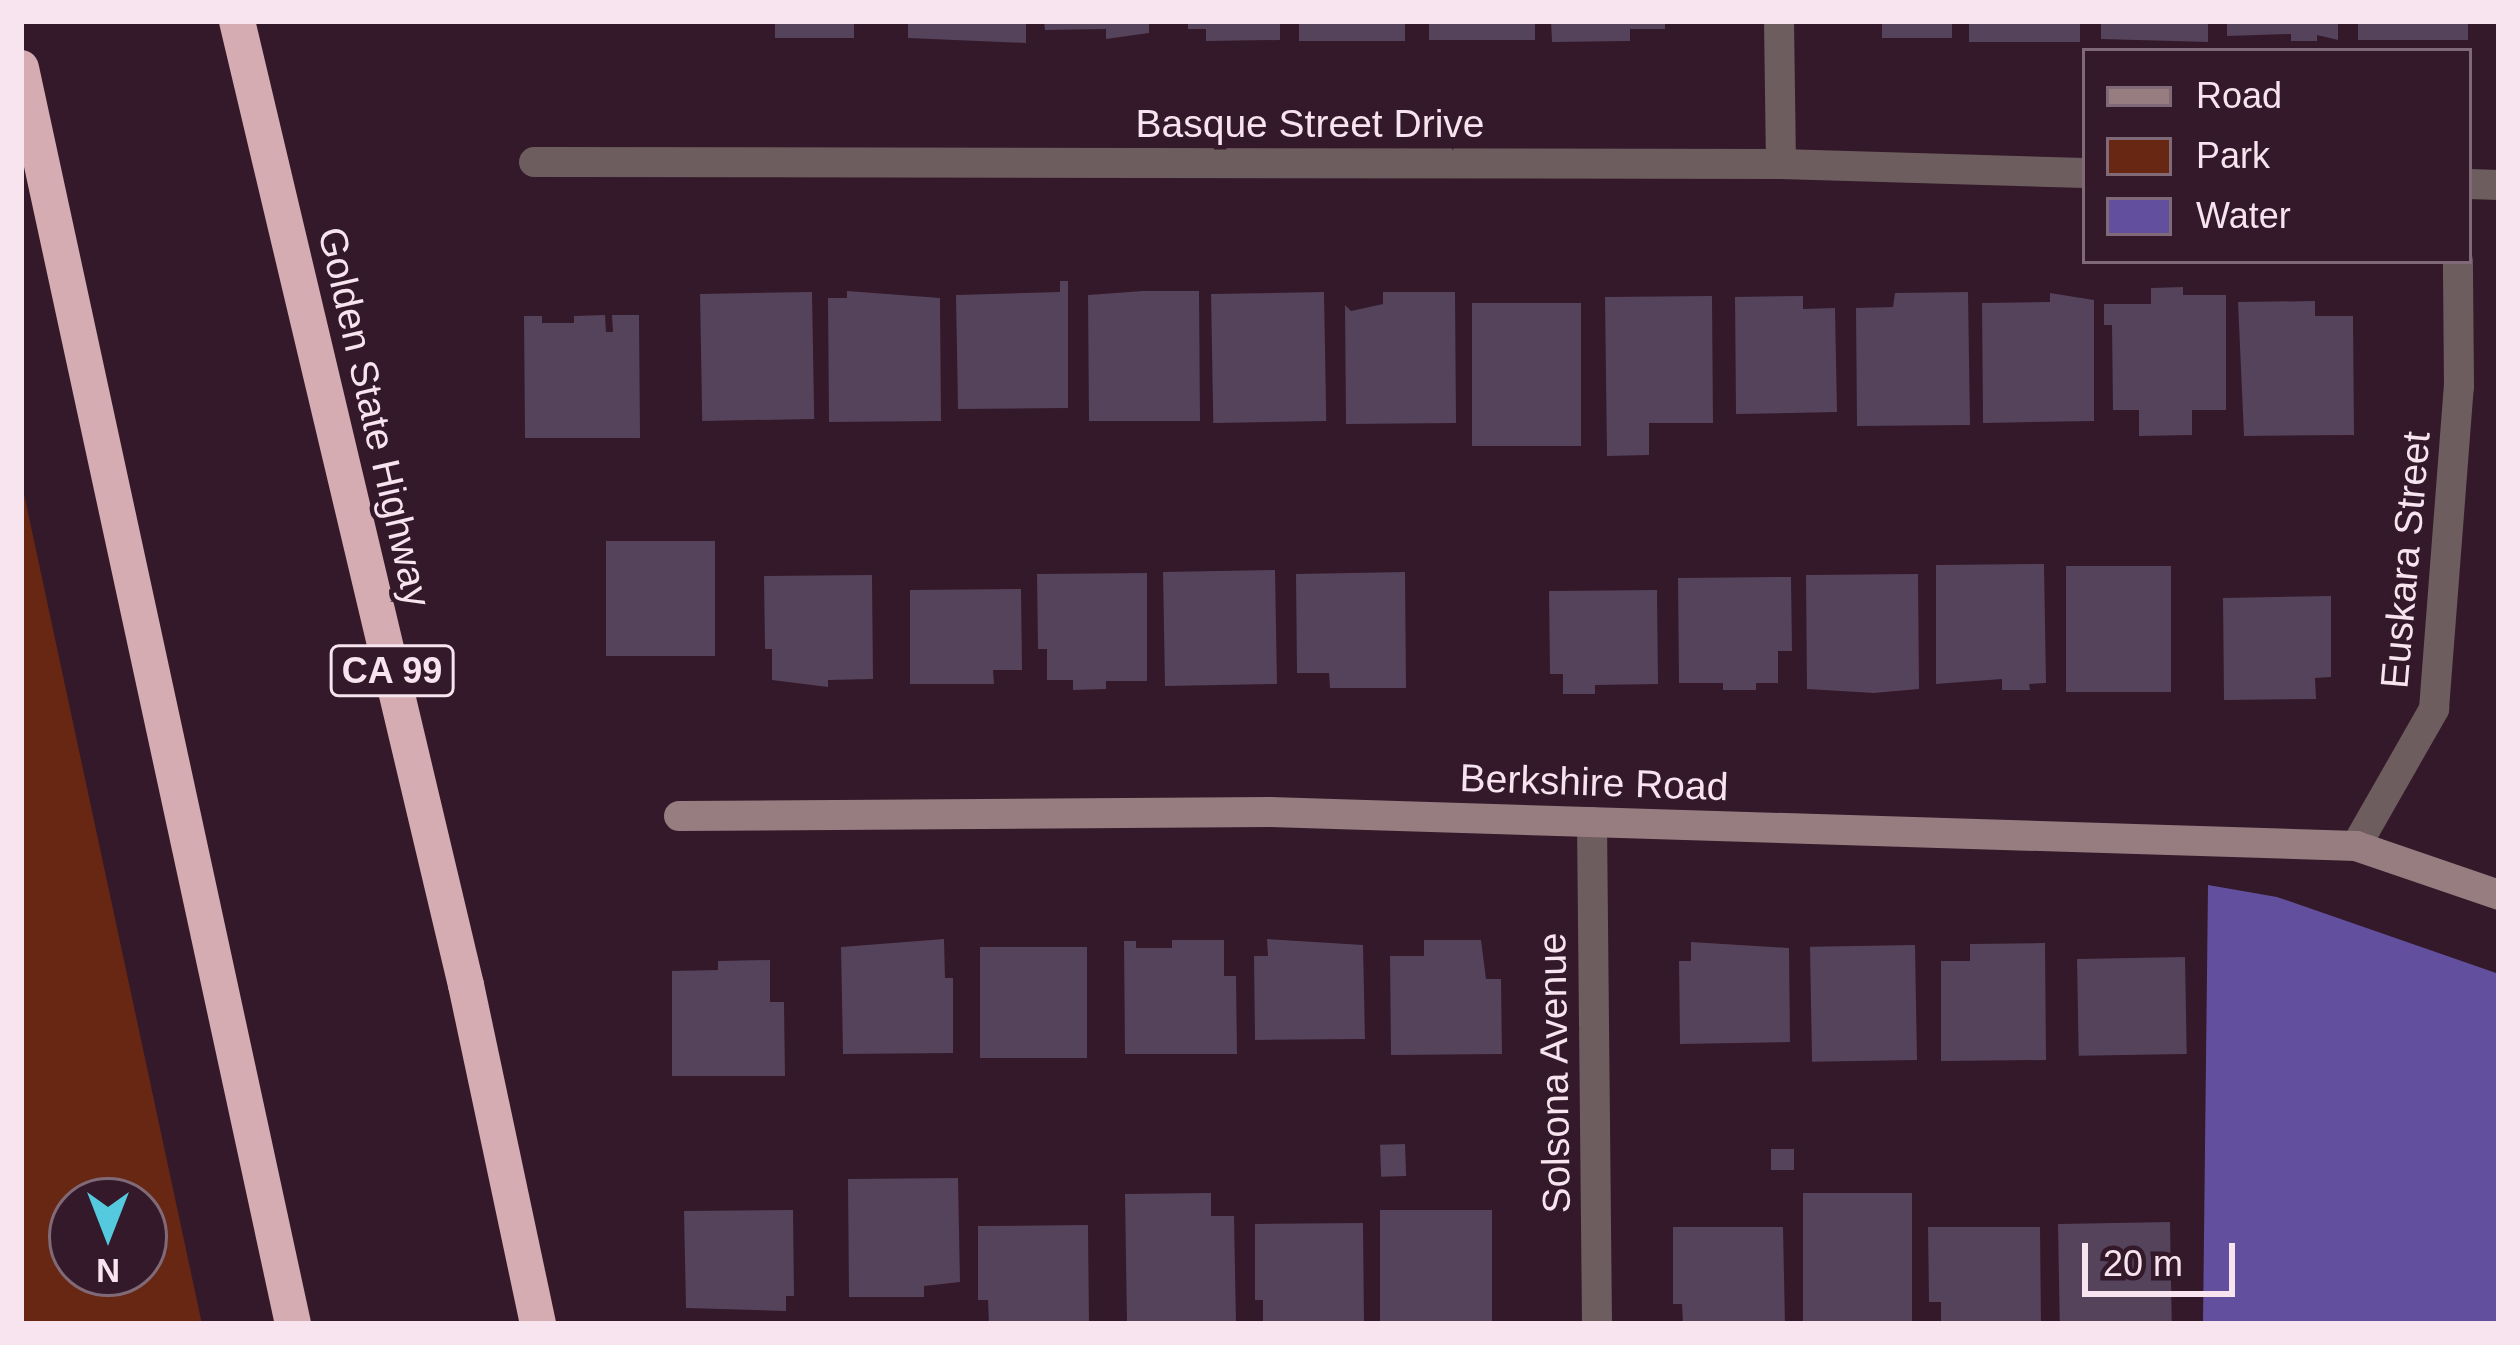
<!DOCTYPE html>
<html>
<head>
<meta charset="utf-8">
<style>
	body { margin:0 }
	#map { position:relative; width:2520px; height:1345px; overflow:hidden; background:#331929; font-family:Helvetica,sans-serif }
	div>[style] { position:absolute }
	[style*='--x'] { left:calc(var(--x)*1px); top:calc(var(--y)*1px); width:calc(var(--w)*1px); rotate:calc(var(--a)*1deg) }
	.green>* { inset:0; background:#672713 }
	.water>* { inset:0; background:#62509e }
	.building>* { inset:0; background:#55425b; transform-origin:0 0 }
	.street>* { height:30px; margin:-15px; padding:0 15px; transform-origin:15px; border-radius:15px; background:#6d5d5e }
	.secondary>* { height:30px; margin:-15px; padding:0 15px; transform-origin:15px; border-radius:15px; background:#977d80 }
	.highway>* { height:36px; margin:-18px; padding:0 18px; transform-origin:18px; border-radius:18px; background:#d5acb1 }
	span { translate:-50% -50%; white-space:nowrap; text-align:center; line-height:1.15; -webkit-text-stroke:9px #331929; paint-order:stroke }
	.shield-label span { padding:3px 9px; background:#331929; border:3px solid; border-radius:9px; -webkit-text-stroke-width:0 }
	.shield-label { font-size:36px; color:#f7e4ee; font-weight:700 }
	.street-label { font-size:39px; color:#f7e4ee }
	.frame { position:absolute; inset:0; border:24px solid #f7e4ee; pointer-events:none }
	.legend { position:absolute; left:2082px; top:48px; width:390px; height:216px; box-sizing:border-box; background:#331929; border:3px solid #816a78; margin:0; padding:15px 21px; list-style:none; font-size:36px; color:#f7e4ee }
	.legend li { display:flex; align-items:center; gap:24px; height:60px }
	.legend b { width:60px; border:3px solid #816a78 }
	.north { position:absolute; left:48px; top:1177px; width:120px; height:120px; box-sizing:border-box; background:#331929; border:3px solid #816a78; border-radius:50%; rotate:180deg; font-size:33px; font-weight:700; line-height:48px; text-align:center; color:#f7e4ee }
	.north::after { content:''; display:block; margin:auto; width:42px; height:54px; background:#55cadf; clip-path:polygon(50% 0,100% 100%,50% 72%,0 100%) }
	.scale { position:absolute; left:2082px; top:1243px; width:153px; height:54px; box-sizing:border-box; border:6px solid #f7e4ee; border-top:0; padding-left:15px; font-size:36px; line-height:42px; white-space:nowrap; color:#f7e4ee; -webkit-text-stroke:9px #331929; paint-order:stroke }
</style>
</head>
<body>
<div id="map">
	<div class="green">
		<i style="clip-path:polygon(evenodd,21px 480px,202px 1324px,21px 1324px,21px 480px,72px 1201px,144px 1201px,144px 1273px,72px 1273px,72px 1201px)"></i>
	</div>
	<div class="water">
		<i style="clip-path:polygon(2208px 885px,2277px 897px,2499px 974px,2499px 1324px,2203px 1324px)"></i>
	</div>
	<div class="building">
		<i style="left:775px;top:21px;width:79px;height:17px"></i>
		<i style="clip-path:polygon(908px 21px,1026px 21px,1026px 43px,908px 38px)"></i>
		<i style="clip-path:polygon(1044px 21px,1149px 21px,1149px 33px,1106px 39px,1106px 29px,1045px 30px)"></i>
		<i style="clip-path:polygon(1188px 21px,1280px 21px,1280px 40px,1206px 41px,1206px 29px,1188px 29px)"></i>
		<i style="left:1299px;top:21px;width:106px;height:20px"></i>
		<i style="left:1429px;top:21px;width:106px;height:19px"></i>
		<i style="clip-path:polygon(1551px 21px,1665px 21px,1665px 29px,1630px 29px,1630px 41px,1552px 42px)"></i>
		<i style="left:1882px;top:21px;width:70px;height:17px"></i>
		<i style="left:1969px;top:21px;width:111px;height:21px"></i>
		<i style="clip-path:polygon(2101px 21px,2208px 21px,2208px 42px,2101px 39px)"></i>
		<i style="clip-path:polygon(2227px 21px,2338px 21px,2338px 40px,2317px 35px,2317px 41px,2291px 41px,2291px 34px,2227px 36px)"></i>
		<i style="left:2358px;top:21px;width:110px;height:19px"></i>
		<i style="clip-path:polygon(1060px 281px,1068px 281px,1068px 408px,958px 409px,956px 295px,1060px 292px)"></i>
		<i style="clip-path:polygon(2183px 287px,2183px 295px,2226px 295px,2226px 410px,2192px 410px,2192px 435px,2139px 436px,2139px 410px,2113px 410px,2112px 325px,2104px 325px,2104px 304px,2151px 304px,2151px 288px)"></i>
		<i style="clip-path:polygon(847px 291px,940px 298px,941px 421px,829px 422px,828px 298px,847px 298px)"></i>
		<i style="clip-path:polygon(1143px 291px,1199px 291px,1200px 421px,1089px 421px,1088px 295px)"></i>
		<i style="left:812px;top:292px;width:127px;height:112px;rotate:89deg"></i>
		<i style="left:1324px;top:292px;width:129px;height:113px;rotate:89deg"></i>
		<i style="clip-path:polygon(1383px 292px,1455px 292px,1456px 423px,1346px 424px,1345px 305px,1351px 311px,1383px 304px)"></i>
		<i style="clip-path:polygon(1968px 292px,1970px 425px,1857px 426px,1856px 308px,1893px 307px,1895px 293px)"></i>
		<i style="clip-path:polygon(2050px 293px,2094px 300px,2094px 421px,1983px 423px,1982px 303px,2050px 302px)"></i>
		<i style="clip-path:polygon(1712px 296px,1713px 423px,1649px 423px,1649px 455px,1607px 456px,1605px 297px)"></i>
		<i style="clip-path:polygon(1803px 296px,1803px 309px,1835px 308px,1837px 412px,1736px 414px,1735px 297px)"></i>
		<i style="clip-path:polygon(2315px 301px,2315px 316px,2353px 316px,2354px 435px,2244px 436px,2238px 302px)"></i>
		<i style="left:1581px;top:303px;width:143px;height:109px;rotate:90deg"></i>
		<i style="clip-path:polygon(605px 315px,606px 332px,613px 332px,612px 315px,639px 315px,640px 438px,525px 438px,524px 316px,542px 316px,542px 323px,574px 323px,574px 316px)"></i>
		<i style="left:715px;top:541px;width:115px;height:109px;rotate:90deg"></i>
		<i style="clip-path:polygon(2044px 564px,2046px 683px,2029px 684px,2030px 690px,2002px 690px,2002px 679px,1936px 684px,1936px 565px)"></i>
		<i style="left:2171px;top:566px;width:126px;height:105px;rotate:90deg"></i>
		<i style="left:1275px;top:570px;width:114px;height:112px;rotate:89deg"></i>
		<i style="clip-path:polygon(1405px 572px,1406px 688px,1330px 688px,1329px 673px,1297px 673px,1296px 574px)"></i>
		<i style="clip-path:polygon(1147px 573px,1147px 681px,1106px 681px,1106px 689px,1073px 690px,1073px 680px,1047px 680px,1047px 649px,1038px 649px,1037px 574px)"></i>
		<i style="clip-path:polygon(1918px 574px,1919px 689px,1874px 693px,1807px 689px,1806px 575px)"></i>
		<i style="clip-path:polygon(872px 575px,873px 679px,828px 680px,828px 687px,772px 680px,772px 649px,765px 649px,764px 576px)"></i>
		<i style="clip-path:polygon(1791px 577px,1792px 651px,1778px 651px,1778px 683px,1756px 683px,1756px 690px,1723px 690px,1723px 683px,1679px 683px,1678px 578px)"></i>
		<i style="clip-path:polygon(1021px 589px,1022px 670px,993px 670px,994px 684px,910px 684px,910px 590px)"></i>
		<i style="clip-path:polygon(1657px 590px,1658px 684px,1595px 685px,1595px 694px,1563px 694px,1563px 674px,1550px 674px,1549px 591px)"></i>
		<i style="clip-path:polygon(2331px 596px,2331px 677px,2315px 678px,2316px 699px,2224px 700px,2223px 598px)"></i>
		<i style="clip-path:polygon(944px 939px,945px 978px,953px 978px,953px 1053px,843px 1054px,841px 947px)"></i>
		<i style="clip-path:polygon(1267px 939px,1363px 945px,1365px 1039px,1255px 1040px,1254px 956px,1268px 956px)"></i>
		<i style="clip-path:polygon(1172px 940px,1224px 940px,1224px 976px,1236px 976px,1237px 1054px,1125px 1054px,1124px 941px,1136px 941px,1136px 948px,1172px 948px)"></i>
		<i style="clip-path:polygon(1424px 940px,1481px 940px,1486px 979px,1501px 979px,1502px 1054px,1391px 1055px,1390px 956px,1424px 956px)"></i>
		<i style="clip-path:polygon(1691px 942px,1789px 948px,1790px 1042px,1680px 1044px,1679px 961px,1691px 961px)"></i>
		<i style="clip-path:polygon(2045px 943px,2046px 1060px,1941px 1061px,1941px 961px,1970px 961px,1970px 944px)"></i>
		<i style="left:1915px;top:945px;width:115px;height:105px;rotate:89deg"></i>
		<i style="left:980px;top:947px;width:107px;height:111px"></i>
		<i style="left:2185px;top:957px;width:97px;height:108px;rotate:89deg"></i>
		<i style="clip-path:polygon(770px 960px,770px 1002px,784px 1002px,785px 1076px,672px 1076px,672px 971px,718px 970px,718px 961px)"></i>
		<i style="left:1405px;top:1144px;width:32px;height:25px;rotate:88deg"></i>
		<i style="left:1771px;top:1149px;width:23px;height:21px"></i>
		<i style="clip-path:polygon(958px 1178px,960px 1282px,924px 1286px,924px 1297px,849px 1297px,848px 1179px)"></i>
		<i style="clip-path:polygon(1211px 1193px,1211px 1216px,1234px 1216px,1236px 1324px,1127px 1324px,1125px 1194px)"></i>
		<i style="left:1912px;top:1193px;width:131px;height:109px;rotate:90deg"></i>
		<i style="clip-path:polygon(793px 1210px,794px 1296px,786px 1296px,786px 1311px,686px 1308px,684px 1211px)"></i>
		<i style="left:1380px;top:1210px;width:112px;height:114px"></i>
		<i style="left:2170px;top:1222px;width:102px;height:112px;rotate:89deg"></i>
		<i style="clip-path:polygon(1363px 1223px,1364px 1324px,1263px 1324px,1263px 1300px,1255px 1300px,1255px 1224px)"></i>
		<i style="clip-path:polygon(1088px 1225px,1089px 1324px,989px 1324px,988px 1300px,978px 1300px,978px 1226px)"></i>
		<i style="clip-path:polygon(1673px 1227px,1783px 1227px,1785px 1324px,1683px 1324px,1682px 1304px,1673px 1304px)"></i>
		<i style="clip-path:polygon(1928px 1227px,2040px 1227px,2041px 1324px,1941px 1324px,1941px 1302px,1929px 1302px)"></i>
	</div>
	<div class="street">
		<i style="--x:1779;--y:21;--w:143;--a:89.2"></i>
		<i style="--x:534;--y:162;--w:1247;--a:0.09"></i>
		<i style="--x:1781;--y:164;--w:304;--a:1.7"></i>
		<i style="--x:2469;--y:184;--w:30;--a:2"></i>
		<i style="--x:1592;--y:822;--w:502;--a:89.43"></i>
		<i style="--x:2356;--y:846;--w:158;--a:-60.3"></i>
		<i style="--x:2434;--y:709;--w:323;--a:-85.6"></i>
		<i style="--x:2459;--y:387;--w:126;--a:-90.5"></i>
	</div>
	<div class="secondary">
		<i style="--x:679;--y:816;--w:591;--a:-0.39"></i>
		<i style="--x:1270;--y:812;--w:1087;--a:1.79"></i>
		<i style="--x:2356;--y:846;--w:151;--a:18.9"></i>
	</div>
	<div class="highway">
		<i style="--x:237;--y:21;--w:991;--a:76.64"></i>
		<i style="--x:466;--y:985;--w:347;--a:78"></i>
		<i style="--x:21;--y:68;--w:1285;--a:77.78"></i>
	</div>
	<div class="shield-label">
		<span style="left:392px;top:671px">CA 99</span>
	</div>
	<div class="street-label">
		<span style="left:1310px;top:124px">Basque Street Drive</span>
		<span style="left:374px;top:417px;rotate:77deg">Golden State Highway</span>
		<span style="left:2406px;top:560px;rotate:-85deg">Euskara Street</span>
		<span style="left:1594px;top:783px;rotate:2deg">Berkshire Road</span>
		<span style="left:1555px;top:1073px;rotate:-91deg">Solsona Avenue</span>
	</div>
	<div class="frame"></div>
	<ul class="legend">
	<li><b style="height:15px;background:#977d80"></b>Road</li>
	<li><b style="height:33px;background:#672713"></b>Park</li>
	<li><b style="height:33px;background:#62509e"></b>Water</li>
	</ul>
	<div class="north">N</div>
	<div class="scale">20 m</div>
</div>
</body>
</html>
